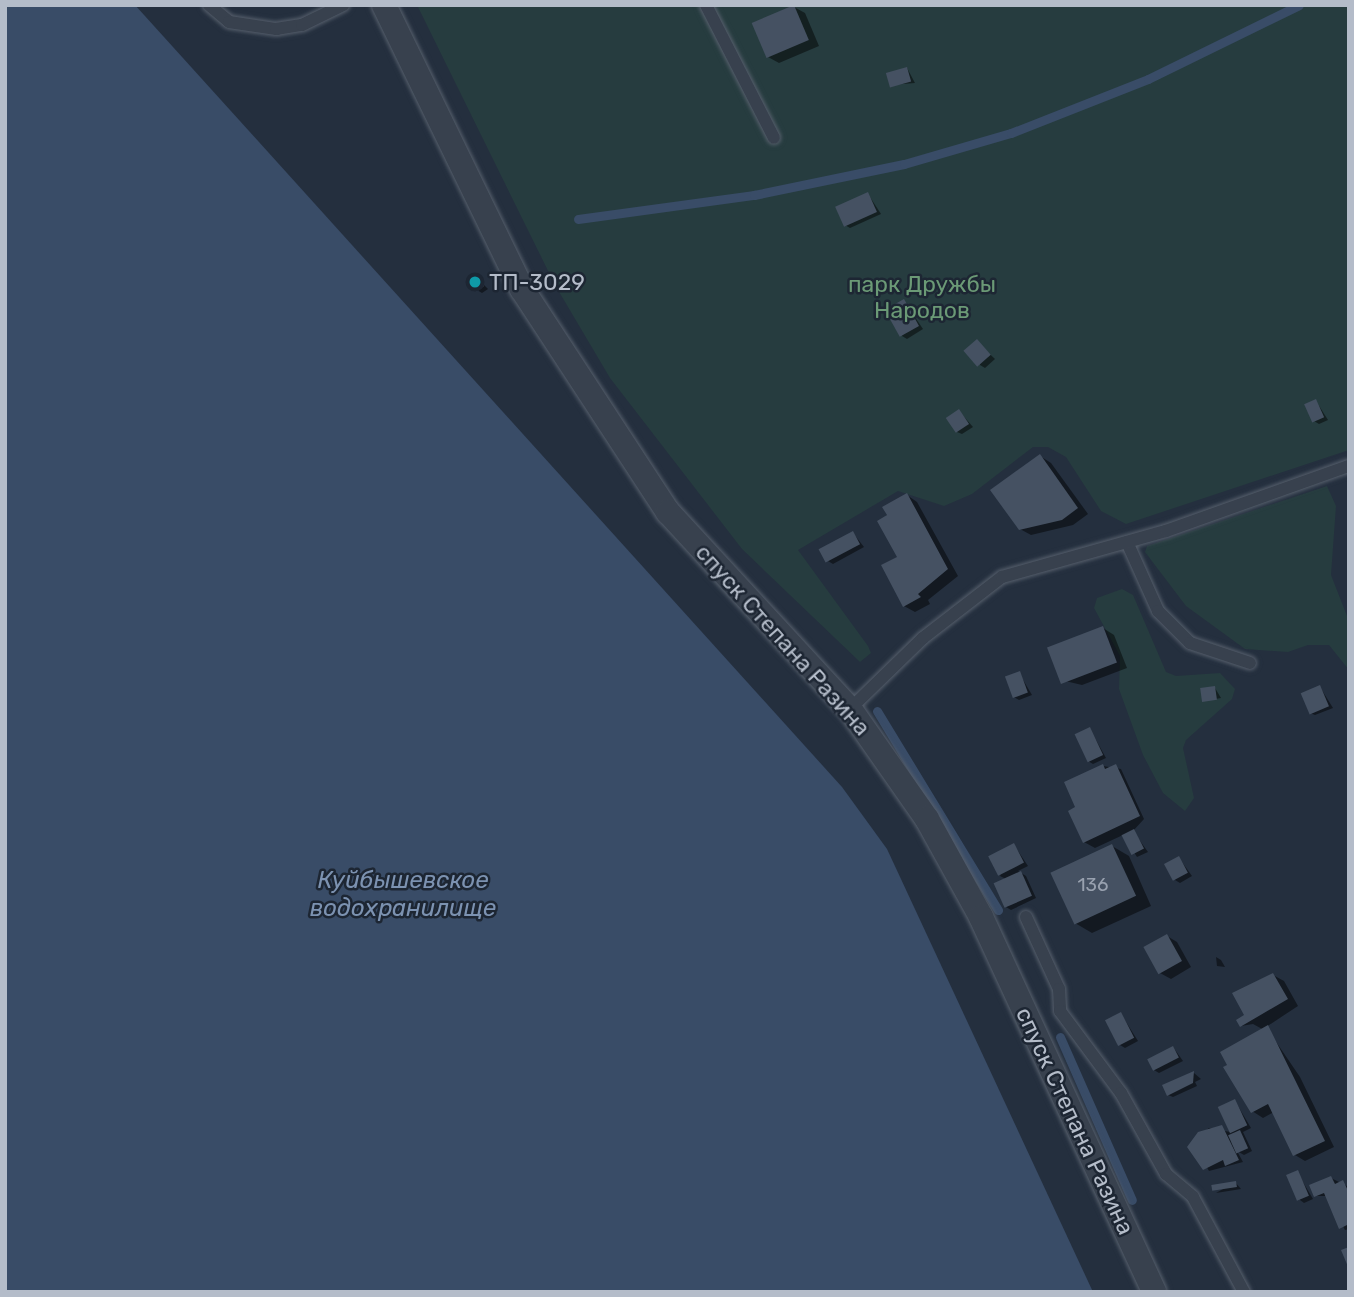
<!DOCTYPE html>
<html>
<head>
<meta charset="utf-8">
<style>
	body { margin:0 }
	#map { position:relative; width:1354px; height:1297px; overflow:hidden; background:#242f3e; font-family:Rubik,sans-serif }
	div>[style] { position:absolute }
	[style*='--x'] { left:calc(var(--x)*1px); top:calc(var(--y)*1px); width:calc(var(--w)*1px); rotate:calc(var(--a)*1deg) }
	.green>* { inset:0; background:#263c3f }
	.water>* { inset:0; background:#394c67 }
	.shadow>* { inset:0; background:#0007 }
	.stream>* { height:9px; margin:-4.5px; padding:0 4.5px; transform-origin:4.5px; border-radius:4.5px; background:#394c67 }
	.building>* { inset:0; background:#455162; transform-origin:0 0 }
	.roads { filter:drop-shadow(0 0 2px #565f6c) drop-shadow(0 0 2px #565f6c) }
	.service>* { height:12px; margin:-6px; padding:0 6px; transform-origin:6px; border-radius:6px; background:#38414e }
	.minor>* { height:24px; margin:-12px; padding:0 12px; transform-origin:12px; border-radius:12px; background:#38414e }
	.dots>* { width:19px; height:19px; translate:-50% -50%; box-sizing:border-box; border:4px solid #1d2633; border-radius:50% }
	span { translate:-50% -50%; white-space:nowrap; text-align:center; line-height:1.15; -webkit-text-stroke:5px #1d2633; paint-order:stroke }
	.number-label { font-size:19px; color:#98a1af }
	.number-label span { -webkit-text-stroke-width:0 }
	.poi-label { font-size:23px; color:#b4bcc9 }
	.left { translate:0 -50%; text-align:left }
	.park-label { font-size:23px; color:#6b9a76 }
	.street-label { font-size:23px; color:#b4bcc9 }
	.water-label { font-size:24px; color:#7c92b1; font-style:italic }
	.frame { position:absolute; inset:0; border:7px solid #b4bcc9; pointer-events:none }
</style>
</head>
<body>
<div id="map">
	<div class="green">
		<i style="clip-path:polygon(417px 5px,1349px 5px,1349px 450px,1126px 524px,1101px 511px,1066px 457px,1048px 447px,1033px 447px,972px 494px,944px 506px,898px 491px,798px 550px,868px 646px,871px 653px,860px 662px,742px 549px,610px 378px,555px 285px)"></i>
		<i style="clip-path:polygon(1327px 486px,1336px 506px,1331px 575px,1349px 621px,1349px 670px,1329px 645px,1308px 645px,1288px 652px,1245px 649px,1186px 606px,1145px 552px,1147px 546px)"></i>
		<i style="clip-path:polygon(1122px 589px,1133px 595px,1166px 672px,1176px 676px,1220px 673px,1235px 689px,1232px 699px,1186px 740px,1183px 748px,1194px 798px,1185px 811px,1163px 793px,1143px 755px,1119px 689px,1120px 656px,1094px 608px,1097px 598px)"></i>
	</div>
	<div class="water">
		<i style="clip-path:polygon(5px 5px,135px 5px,842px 787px,887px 849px,1093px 1292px,5px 1292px)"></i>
	</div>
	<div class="shadow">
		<i style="clip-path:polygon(794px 7px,805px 13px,819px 46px,779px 63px,768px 57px)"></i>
		<i style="clip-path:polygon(907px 68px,915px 83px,891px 85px)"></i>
		<i style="clip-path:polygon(868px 194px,881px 214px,850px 228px,845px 225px)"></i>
		<i style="clip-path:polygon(475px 276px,488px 289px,482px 293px,477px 290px)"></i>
		<i style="clip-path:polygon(904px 301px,923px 329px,907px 339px,902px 336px)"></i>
		<i style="clip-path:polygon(977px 342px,995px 359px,985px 368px,980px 365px)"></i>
		<i style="clip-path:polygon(1316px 401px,1328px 420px,1319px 424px,1314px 421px)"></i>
		<i style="clip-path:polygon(959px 411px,973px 427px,962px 434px,957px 432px)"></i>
		<i style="clip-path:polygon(1040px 456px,1051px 463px,1088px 514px,1073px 525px,1031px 535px,1020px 529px)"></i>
		<i style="clip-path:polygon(907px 495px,917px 502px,958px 576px,928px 600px,930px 604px,915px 612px,904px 606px,899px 557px,883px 519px)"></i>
		<i style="clip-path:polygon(853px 533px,864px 547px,833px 564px,828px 561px)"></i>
		<i style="clip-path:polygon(1103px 628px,1114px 635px,1127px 668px,1082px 685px,1061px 680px)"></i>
		<i style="clip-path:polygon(1019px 673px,1032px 695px,1019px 700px,1014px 697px)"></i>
		<i style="clip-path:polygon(1320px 687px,1333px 708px,1315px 715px,1310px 713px)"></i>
		<i style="clip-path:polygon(1215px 688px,1221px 698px,1204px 701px)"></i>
		<i style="clip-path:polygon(1090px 729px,1106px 758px,1093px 764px,1088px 761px)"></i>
		<i style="clip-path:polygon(1103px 766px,1121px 769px,1144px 819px,1133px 831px,1148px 852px,1137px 857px,1123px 835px,1095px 848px,1084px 842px,1078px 808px)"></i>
		<i style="clip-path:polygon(1014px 845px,1028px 866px,1018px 871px,1026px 876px,1036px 898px,1011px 910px,1006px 907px,1006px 879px,1000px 876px)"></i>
		<i style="clip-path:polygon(1112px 846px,1129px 856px,1151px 906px,1092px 933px,1075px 923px)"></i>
		<i style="clip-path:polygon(1179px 858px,1192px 876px,1180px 883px,1175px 880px)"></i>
		<i style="clip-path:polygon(1167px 936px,1177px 942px,1191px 967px,1171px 979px,1160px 973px)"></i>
		<i style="clip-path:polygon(1216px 957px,1221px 960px,1225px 967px,1217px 966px)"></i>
		<i style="clip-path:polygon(1273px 975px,1284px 981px,1298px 1006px,1266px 1027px,1300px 1077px,1334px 1147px,1305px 1161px,1295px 1155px,1274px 1112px,1263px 1118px,1252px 1111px,1264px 1030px,1253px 1024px,1241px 1026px)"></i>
		<i style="clip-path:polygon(1121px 1014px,1138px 1041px,1125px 1048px,1120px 1045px)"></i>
		<i style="clip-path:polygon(1173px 1047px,1183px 1061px,1159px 1073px,1154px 1070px)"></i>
		<i style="clip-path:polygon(1194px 1073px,1201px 1079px,1195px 1082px,1197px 1086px,1173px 1097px,1168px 1095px)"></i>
		<i style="clip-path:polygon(1235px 1101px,1251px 1128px,1243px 1132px,1252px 1151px,1244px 1155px,1237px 1151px,1243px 1162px,1209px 1171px,1192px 1141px,1209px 1128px,1230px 1132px)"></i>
		<i style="clip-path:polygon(1297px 1172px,1313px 1199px,1304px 1203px,1300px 1200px)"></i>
		<i style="clip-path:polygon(1331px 1178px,1349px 1187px,1349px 1229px,1345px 1230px,1327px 1196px,1316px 1196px)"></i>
		<i style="clip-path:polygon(1235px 1182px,1241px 1189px,1216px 1193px)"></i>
	</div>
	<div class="stream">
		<i style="--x:578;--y:219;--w:178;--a:-7.8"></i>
		<i style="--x:754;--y:195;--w:153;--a:-11.7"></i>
		<i style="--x:904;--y:164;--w:111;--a:-16.2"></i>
		<i style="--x:1011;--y:133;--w:147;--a:-21.5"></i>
		<i style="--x:1148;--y:79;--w:168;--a:-26.1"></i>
		<i style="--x:877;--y:711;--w:233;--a:58.7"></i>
		<i style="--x:1060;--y:1037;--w:178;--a:66.2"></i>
	</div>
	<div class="building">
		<i style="left:794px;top:5px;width:38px;height:46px;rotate:67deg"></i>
		<i style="left:907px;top:67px;width:15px;height:22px;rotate:74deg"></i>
		<i style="left:868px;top:192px;width:22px;height:36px;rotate:66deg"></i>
		<i style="left:475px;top:274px;width:15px;height:9px;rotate:53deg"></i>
		<i style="left:904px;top:299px;width:31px;height:22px;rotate:61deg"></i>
		<i style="left:977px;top:339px;width:21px;height:18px;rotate:49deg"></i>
		<i style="left:1316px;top:399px;width:20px;height:13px;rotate:66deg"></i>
		<i style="left:959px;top:409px;width:18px;height:16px;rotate:56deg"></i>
		<i style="clip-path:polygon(1040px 454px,1078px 508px,1062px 520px,1019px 530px,990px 490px)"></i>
		<i style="clip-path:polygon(907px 493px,948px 569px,918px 594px,921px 597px,903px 607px,881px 565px,897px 557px,877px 521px,887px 515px,882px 507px)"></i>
		<i style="left:853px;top:531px;width:15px;height:39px;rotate:62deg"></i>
		<i style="left:1103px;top:626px;width:39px;height:60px;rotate:69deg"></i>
		<i style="left:1020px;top:671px;width:23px;height:16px;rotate:70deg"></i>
		<i style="left:1320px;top:685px;width:23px;height:21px;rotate:67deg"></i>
		<i style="left:1215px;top:686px;width:14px;height:15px;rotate:82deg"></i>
		<i style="left:1090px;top:727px;width:31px;height:17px;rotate:65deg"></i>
		<i style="clip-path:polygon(1103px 764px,1105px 769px,1116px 764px,1140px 816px,1083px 843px,1068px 811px,1075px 807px,1064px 782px)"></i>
		<i style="left:1134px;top:829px;width:22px;height:14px;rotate:63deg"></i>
		<i style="left:1014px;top:843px;width:22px;height:29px;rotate:63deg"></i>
		<i style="left:1112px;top:844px;width:57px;height:68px;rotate:65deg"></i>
		<i style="left:1179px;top:856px;width:19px;height:17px;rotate:62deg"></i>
		<i style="left:1021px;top:871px;width:27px;height:30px;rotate:66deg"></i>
		<i style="left:1167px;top:934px;width:31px;height:27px;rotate:61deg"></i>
		<i style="clip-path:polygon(1273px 973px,1288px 999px,1240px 1027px,1236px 1020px,1244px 1015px,1232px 993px)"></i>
		<i style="left:1121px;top:1012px;width:29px;height:18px;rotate:63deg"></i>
		<i style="clip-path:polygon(1268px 1025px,1325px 1141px,1293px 1156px,1268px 1104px,1251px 1113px,1223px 1067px,1227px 1065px,1220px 1052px)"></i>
		<i style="left:1173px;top:1046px;width:13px;height:29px;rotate:63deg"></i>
		<i style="clip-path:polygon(1194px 1071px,1193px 1083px,1167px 1096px,1162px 1085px)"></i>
		<i style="left:1235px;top:1099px;width:29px;height:19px;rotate:65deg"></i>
		<i style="clip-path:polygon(1222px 1125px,1239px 1160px,1225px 1166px,1223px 1160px,1203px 1170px,1187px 1147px,1198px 1132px)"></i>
		<i style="left:1240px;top:1130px;width:20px;height:13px;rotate:66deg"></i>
		<i style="left:1298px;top:1170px;width:28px;height:13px;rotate:67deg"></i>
		<i style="clip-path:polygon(1331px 1176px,1335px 1184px,1343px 1180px,1349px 1193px,1349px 1224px,1339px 1229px,1324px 1193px,1314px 1197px,1309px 1185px)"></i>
		<i style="left:1236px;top:1181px;width:6px;height:25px;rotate:81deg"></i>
		<i style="clip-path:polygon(1349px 1247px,1349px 1269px,1341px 1250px)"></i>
	</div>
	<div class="roads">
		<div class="service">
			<i style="--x:209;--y:5;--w:26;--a:40"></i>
			<i style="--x:229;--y:22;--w:48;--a:8.5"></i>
			<i style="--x:276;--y:29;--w:26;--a:-9"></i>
			<i style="--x:302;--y:25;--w:46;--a:-26"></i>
			<i style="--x:706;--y:5;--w:149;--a:62.9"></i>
			<i style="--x:1127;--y:542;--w:76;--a:65.8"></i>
			<i style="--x:1158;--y:611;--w:45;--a:45"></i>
			<i style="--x:1190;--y:643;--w:63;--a:18.4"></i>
			<i style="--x:850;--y:709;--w:102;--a:-44.2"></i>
			<i style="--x:923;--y:638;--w:100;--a:-37.7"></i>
			<i style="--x:1002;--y:577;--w:170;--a:-15.7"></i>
			<i style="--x:1166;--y:531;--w:194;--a:-19.6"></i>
			<i style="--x:1026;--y:917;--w:79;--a:65.4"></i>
			<i style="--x:1059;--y:989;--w:22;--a:87"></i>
			<i style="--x:1060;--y:1011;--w:102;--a:53.4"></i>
			<i style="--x:1121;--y:1093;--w:93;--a:60.9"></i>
			<i style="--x:1166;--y:1174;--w:35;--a:40"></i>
			<i style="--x:1193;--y:1197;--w:108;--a:61.8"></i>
		</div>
		<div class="minor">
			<i style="--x:384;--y:5;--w:316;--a:64.1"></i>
			<i style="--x:522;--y:289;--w:267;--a:56.8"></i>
			<i style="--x:668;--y:512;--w:268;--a:47.3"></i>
			<i style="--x:850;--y:709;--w:134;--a:55"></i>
			<i style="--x:927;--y:819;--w:112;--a:61.1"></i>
			<i style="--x:981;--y:917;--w:413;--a:65.2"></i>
		</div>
	</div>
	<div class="dots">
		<i style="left:475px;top:282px;background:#0f9aa8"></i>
	</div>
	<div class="number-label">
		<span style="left:1093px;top:885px">136</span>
	</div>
	<div class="poi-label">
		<span class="left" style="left:489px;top:282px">ТП-3029</span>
	</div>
	<div class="park-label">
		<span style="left:922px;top:297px">парк Дружбы<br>Народов</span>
	</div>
	<div class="street-label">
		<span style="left:783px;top:640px;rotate:48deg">спуск Степана Разина</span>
		<span style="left:1075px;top:1121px;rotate:65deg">спуск Степана Разина</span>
	</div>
	<div class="water-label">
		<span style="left:403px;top:895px">Куйбышевское<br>водохранилище</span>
	</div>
	<div class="frame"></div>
</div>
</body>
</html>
